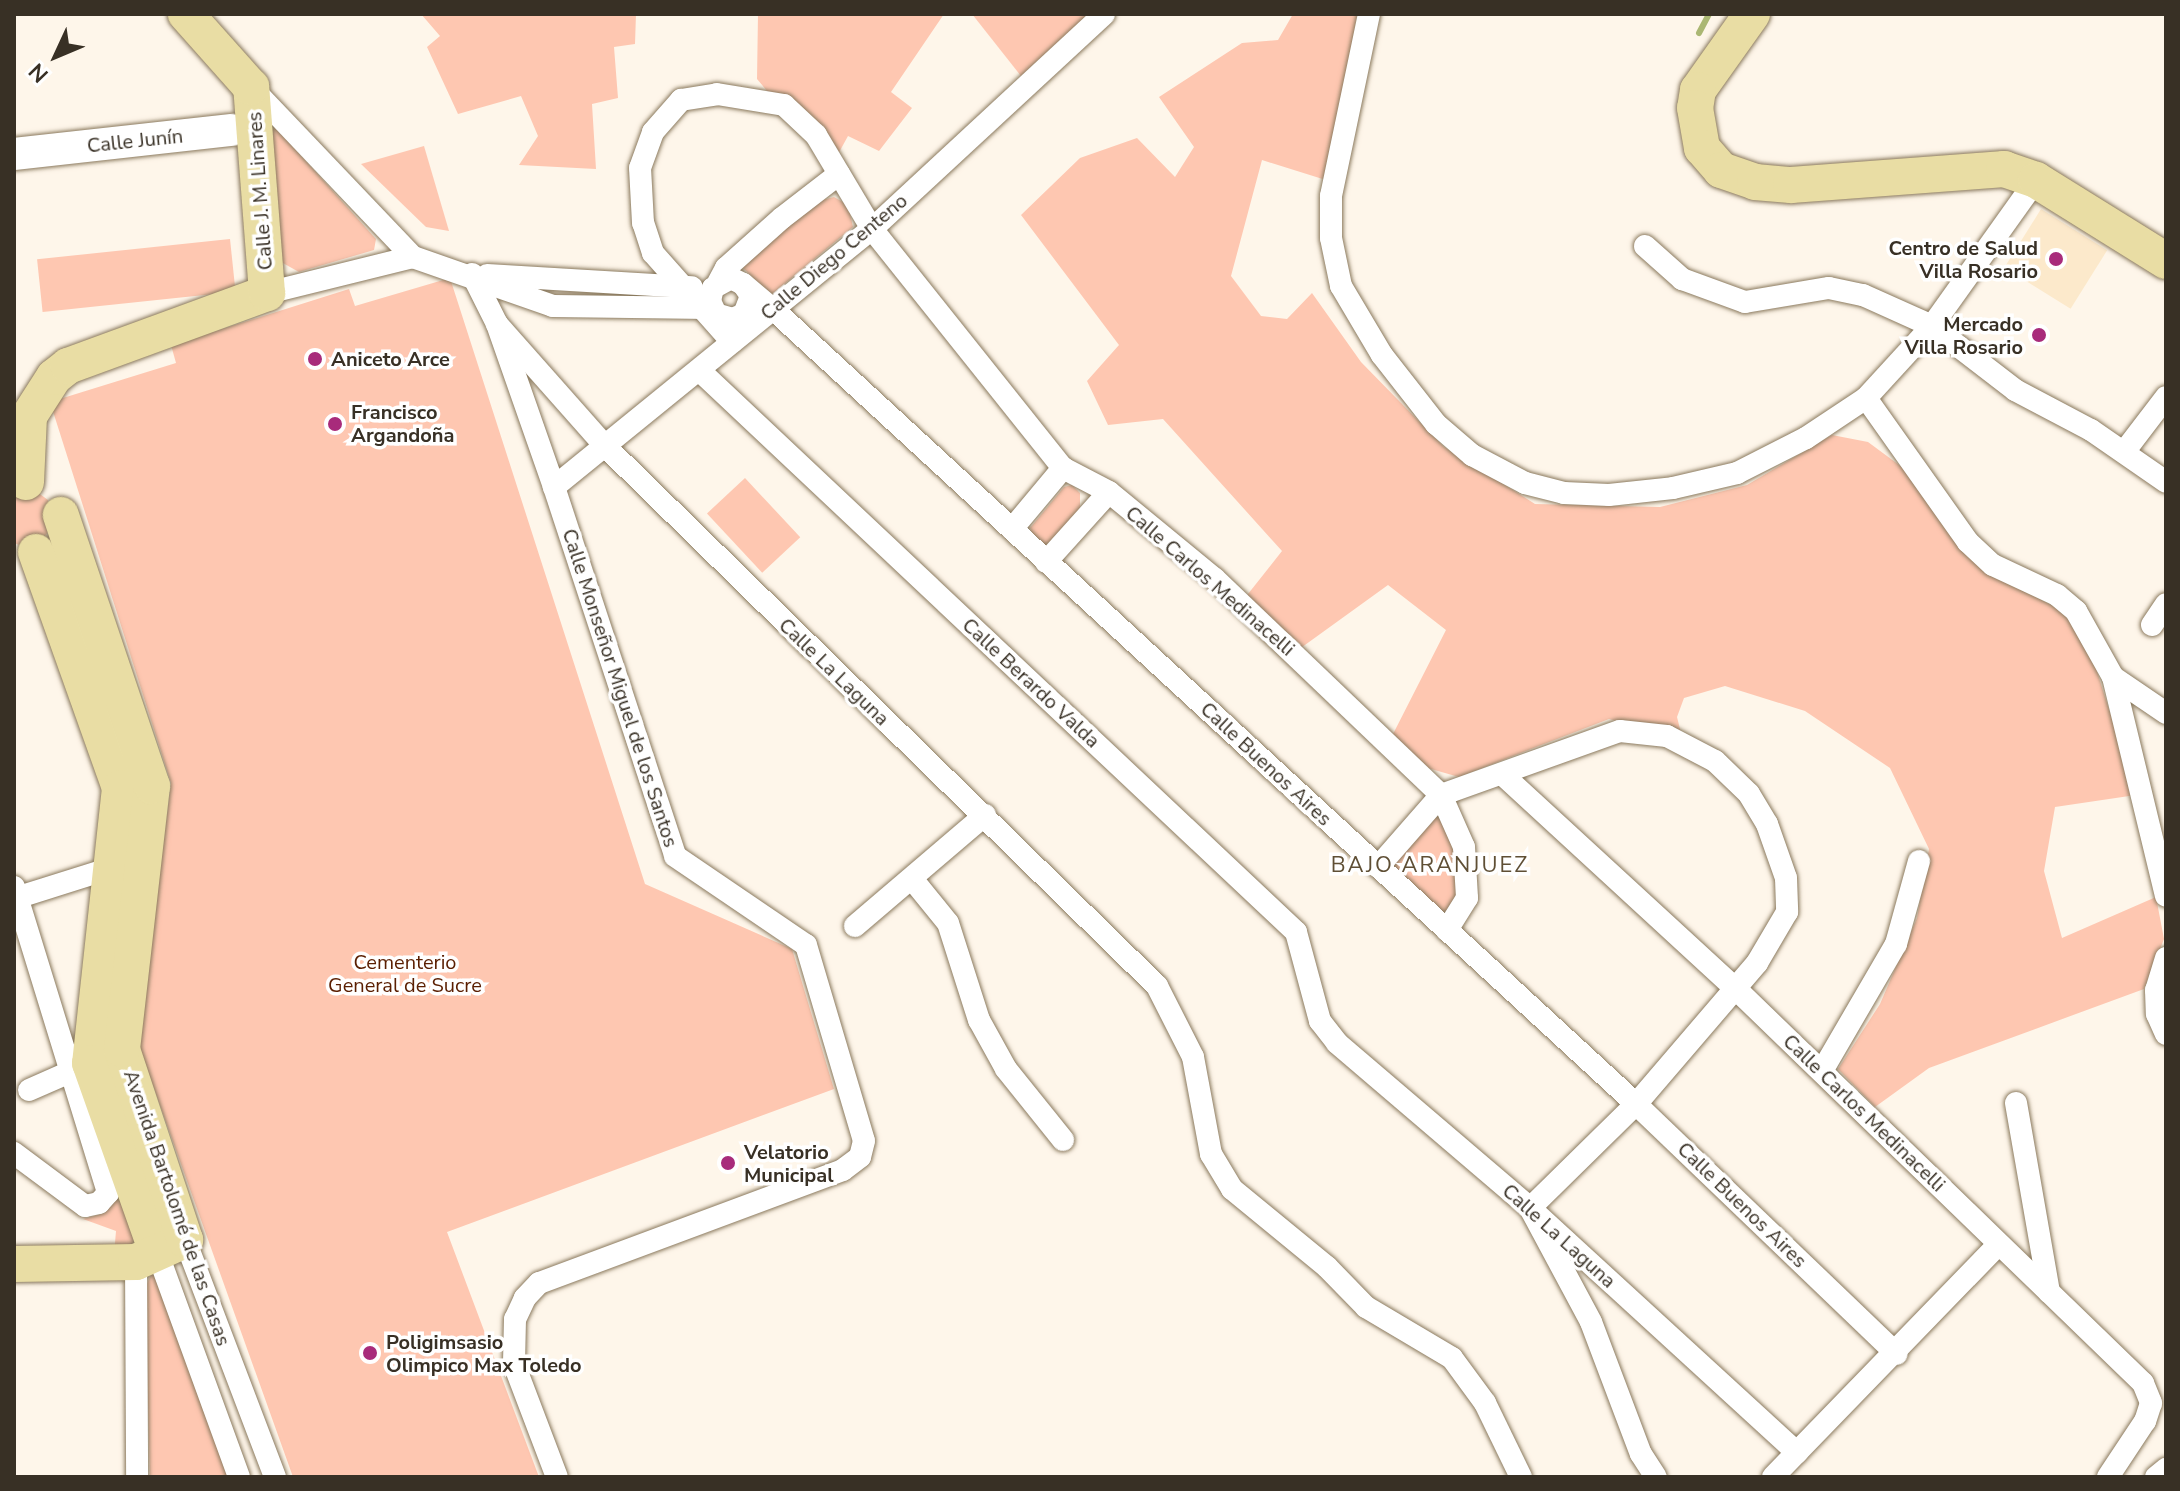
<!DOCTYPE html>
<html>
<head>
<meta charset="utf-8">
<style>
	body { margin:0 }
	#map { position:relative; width:2180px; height:1491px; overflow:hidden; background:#fef6ea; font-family:"Nunito Sans",sans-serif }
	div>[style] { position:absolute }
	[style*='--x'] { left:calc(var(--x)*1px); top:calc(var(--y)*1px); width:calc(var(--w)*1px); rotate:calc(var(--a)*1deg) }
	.built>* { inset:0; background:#fce9cb; transform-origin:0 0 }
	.green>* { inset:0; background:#fec7b1; transform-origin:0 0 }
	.stream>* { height:6px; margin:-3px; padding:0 3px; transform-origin:3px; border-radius:3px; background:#abb773 }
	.roads { filter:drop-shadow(0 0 2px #8a795d) drop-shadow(0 0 2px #8a795d) }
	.street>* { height:22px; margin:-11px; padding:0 11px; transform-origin:11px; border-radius:11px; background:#fff }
	.secondary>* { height:32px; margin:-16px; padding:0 16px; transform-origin:16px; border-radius:16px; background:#fff }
	.primary>* { height:36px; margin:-18px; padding:0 18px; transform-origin:18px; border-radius:18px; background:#e9dda4 }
	.dots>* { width:22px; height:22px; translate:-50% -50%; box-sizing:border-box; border:4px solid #fff; border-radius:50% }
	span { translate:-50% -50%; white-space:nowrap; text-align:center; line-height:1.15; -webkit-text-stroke:7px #fff; paint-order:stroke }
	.street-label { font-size:20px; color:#383025 }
	.poi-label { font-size:20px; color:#383025; font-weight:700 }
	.right { translate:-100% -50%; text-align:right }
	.left { translate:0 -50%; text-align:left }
	.park-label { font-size:20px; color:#5a1e01 }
	.neighbourhood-label { font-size:22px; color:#5f4f35; letter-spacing:2px }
	.frame { position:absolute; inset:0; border:16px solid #383025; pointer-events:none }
	.north { position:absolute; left:16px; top:16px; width:80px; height:80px; -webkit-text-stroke:6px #fff; paint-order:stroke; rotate:226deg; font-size:22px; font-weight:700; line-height:32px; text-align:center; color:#383025 }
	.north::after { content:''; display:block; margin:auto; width:28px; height:36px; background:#383025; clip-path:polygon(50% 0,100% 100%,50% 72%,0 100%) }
</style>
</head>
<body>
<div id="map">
	<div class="built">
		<i style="left:2041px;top:209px;width:78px;height:69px;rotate:32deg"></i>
	</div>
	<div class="green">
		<i style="clip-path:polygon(421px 14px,636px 14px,635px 44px,614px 47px,618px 98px,592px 104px,596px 169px,519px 165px,538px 136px,521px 96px,458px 114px,427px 47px,440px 36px)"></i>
		<i style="clip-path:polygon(758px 14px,944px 14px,891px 92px,912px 108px,879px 151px,848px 136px,831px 167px,757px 79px)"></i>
		<i style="clip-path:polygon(972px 14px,1089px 14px,1021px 76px)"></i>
		<i style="clip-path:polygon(1293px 14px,1357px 14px,1329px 181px,1262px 160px,1231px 276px,1261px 316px,1287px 319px,1312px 293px,1361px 362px,1444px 447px,1535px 504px,1660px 507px,1747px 485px,1832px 435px,1868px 442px,1914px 476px,1998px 578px,2061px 610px,2088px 643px,2136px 795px,2055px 807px,2044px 871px,2062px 938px,2156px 897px,2164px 939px,2144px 989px,1929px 1068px,1875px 1107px,1838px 1069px,1880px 1004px,1917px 918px,1929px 849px,1890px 768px,1805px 711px,1725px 686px,1684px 698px,1677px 717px,1684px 745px,1667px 734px,1609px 719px,1459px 777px,1424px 767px,1392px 736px,1446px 630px,1388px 585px,1298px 650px,1244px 599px,1282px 551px,1163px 419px,1108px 425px,1087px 381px,1119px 345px,1021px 215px,1080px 158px,1137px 138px,1175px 177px,1194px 147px,1159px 97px,1242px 43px,1278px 40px)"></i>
		<i style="clip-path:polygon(276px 128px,376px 239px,374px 250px,299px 272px,281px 262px,264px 132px)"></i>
		<i style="clip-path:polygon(424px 146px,449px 231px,426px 227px,361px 164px)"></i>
		<i style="clip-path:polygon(834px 197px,848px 205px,853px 227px,771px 295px,742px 267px,815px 202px)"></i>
		<i style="left:230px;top:239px;width:53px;height:194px;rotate:84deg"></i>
		<i style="clip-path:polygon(450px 278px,645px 884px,792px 949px,834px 1089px,447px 1232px,539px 1477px,293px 1477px,138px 1044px,171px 783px,50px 402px,176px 363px,171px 345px,349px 289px,355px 306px)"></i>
		<i style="left:745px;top:478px;width:81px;height:52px;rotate:47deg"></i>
		<i style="clip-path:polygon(1072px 485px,1080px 493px,1080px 509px,1048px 546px,1038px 545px,1030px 528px,1064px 487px)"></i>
		<i style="clip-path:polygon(33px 489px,48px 500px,52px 527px,40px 542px,22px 546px,14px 543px,14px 490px)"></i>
		<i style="clip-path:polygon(1439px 808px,1459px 854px,1459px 900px,1445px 918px,1391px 866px)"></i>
		<i style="clip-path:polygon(85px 1076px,136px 1238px,129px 1249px,114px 1255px,116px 1231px,83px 1219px,105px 1213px,115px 1200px)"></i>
		<i style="clip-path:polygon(153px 1269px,229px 1477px,150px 1477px,145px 1289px)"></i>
	</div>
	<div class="stream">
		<i style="--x:1699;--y:33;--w:21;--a:-62"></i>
	</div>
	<div class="roads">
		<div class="street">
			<i style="--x:1369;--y:14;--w:186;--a:101.8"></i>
			<i style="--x:1331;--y:196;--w:42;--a:90"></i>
			<i style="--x:1331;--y:238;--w:49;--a:78.2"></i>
			<i style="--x:1341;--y:286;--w:80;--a:59.3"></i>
			<i style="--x:1382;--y:355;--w:88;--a:52"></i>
			<i style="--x:1436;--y:424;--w:48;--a:40.7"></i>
			<i style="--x:1472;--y:455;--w:60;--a:27.8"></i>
			<i style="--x:1525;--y:483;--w:40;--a:14.4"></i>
			<i style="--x:1564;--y:493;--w:45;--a:2.5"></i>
			<i style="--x:1609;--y:495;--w:64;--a:-6.2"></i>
			<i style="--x:1673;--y:488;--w:66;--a:-13.2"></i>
			<i style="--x:1737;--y:473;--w:77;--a:-26.9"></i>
			<i style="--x:1806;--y:438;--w:72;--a:-33.7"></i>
			<i style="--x:1866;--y:398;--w:98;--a:-47.5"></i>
			<i style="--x:1932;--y:326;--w:179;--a:-54.5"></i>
			<i style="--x:251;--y:87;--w:235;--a:46.4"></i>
			<i style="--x:1645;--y:246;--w:50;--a:41.7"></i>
			<i style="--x:1682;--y:279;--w:67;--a:20.1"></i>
			<i style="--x:1745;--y:302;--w:85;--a:-9.5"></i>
			<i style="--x:1829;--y:288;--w:35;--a:12"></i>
			<i style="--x:1863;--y:295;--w:76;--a:24.2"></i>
			<i style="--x:1932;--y:326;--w:105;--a:37.6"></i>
			<i style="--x:2015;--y:390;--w:86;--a:27.8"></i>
			<i style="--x:2091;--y:430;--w:91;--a:34.7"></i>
			<i style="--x:472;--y:274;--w:56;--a:63.4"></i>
			<i style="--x:497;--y:324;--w:173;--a:70.7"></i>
			<i style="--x:554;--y:487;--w:388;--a:71.8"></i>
			<i style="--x:675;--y:856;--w:158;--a:34.2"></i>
			<i style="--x:806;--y:945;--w:204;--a:73.5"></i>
			<i style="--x:864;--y:1141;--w:16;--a:104"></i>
			<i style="--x:860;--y:1157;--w:21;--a:143"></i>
			<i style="--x:843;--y:1170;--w:324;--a:159.6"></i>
			<i style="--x:539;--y:1283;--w:21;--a:133"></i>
			<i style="--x:525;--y:1298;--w:23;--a:115"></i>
			<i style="--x:515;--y:1319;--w:45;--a:91.3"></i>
			<i style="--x:514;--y:1364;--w:121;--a:69.2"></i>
			<i style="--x:487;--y:275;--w:205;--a:3.4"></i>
			<i style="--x:718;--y:283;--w:17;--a:-62"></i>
			<i style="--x:726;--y:268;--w:75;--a:-41.8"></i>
			<i style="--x:782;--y:218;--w:72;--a:-37.7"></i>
			<i style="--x:743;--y:284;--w:14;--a:56"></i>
			<i style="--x:751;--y:296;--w:19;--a:111"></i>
			<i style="--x:744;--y:314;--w:12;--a:156"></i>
			<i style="--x:733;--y:319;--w:18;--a:-164"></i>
			<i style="--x:716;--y:314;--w:14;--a:-115"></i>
			<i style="--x:710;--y:301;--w:13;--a:-77"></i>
			<i style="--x:713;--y:288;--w:21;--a:-29"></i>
			<i style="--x:731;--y:278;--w:13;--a:27"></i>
			<i style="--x:743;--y:284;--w:39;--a:40"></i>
			<i style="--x:773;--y:309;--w:1173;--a:42.65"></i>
			<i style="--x:1636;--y:1104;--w:361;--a:43.8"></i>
			<i style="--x:267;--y:293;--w:150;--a:-13.9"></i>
			<i style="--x:413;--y:257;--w:148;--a:19.3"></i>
			<i style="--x:553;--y:306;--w:156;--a:0.7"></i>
			<i style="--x:497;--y:324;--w:160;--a:48.5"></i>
			<i style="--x:603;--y:444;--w:775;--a:44.37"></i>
			<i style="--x:1157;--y:986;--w:80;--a:63.1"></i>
			<i style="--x:1193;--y:1057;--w:99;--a:79.5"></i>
			<i style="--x:1211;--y:1154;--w:41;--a:59"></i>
			<i style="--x:1232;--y:1189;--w:123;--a:39.4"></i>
			<i style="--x:1327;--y:1267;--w:56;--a:45.7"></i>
			<i style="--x:1366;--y:1307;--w:100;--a:30.7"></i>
			<i style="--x:1452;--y:1358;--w:56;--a:53.7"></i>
			<i style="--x:1485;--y:1403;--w:82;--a:64.1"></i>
			<i style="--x:732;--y:342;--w:119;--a:-131.6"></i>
			<i style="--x:653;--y:253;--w:32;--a:-108"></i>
			<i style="--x:643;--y:223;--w:55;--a:-93.1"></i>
			<i style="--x:640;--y:168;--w:38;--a:-70"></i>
			<i style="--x:653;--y:132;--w:43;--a:-48.8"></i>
			<i style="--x:681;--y:100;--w:36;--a:-9"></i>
			<i style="--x:717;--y:94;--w:68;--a:9.3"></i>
			<i style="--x:784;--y:105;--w:44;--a:43.2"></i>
			<i style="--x:816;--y:135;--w:109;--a:59.2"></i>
			<i style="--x:872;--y:229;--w:306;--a:51.4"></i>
			<i style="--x:1063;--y:468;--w:52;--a:27.6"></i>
			<i style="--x:1109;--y:492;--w:137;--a:39.4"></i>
			<i style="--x:1215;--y:579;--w:313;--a:43.7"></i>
			<i style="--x:1441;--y:795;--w:57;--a:66.1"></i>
			<i style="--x:1464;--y:847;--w:51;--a:86.6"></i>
			<i style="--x:1467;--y:898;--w:38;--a:122"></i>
			<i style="--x:699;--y:370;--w:820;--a:43.27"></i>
			<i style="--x:1296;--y:932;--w:92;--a:74.9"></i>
			<i style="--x:1320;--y:1021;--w:28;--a:52"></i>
			<i style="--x:1337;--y:1043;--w:254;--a:40.5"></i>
			<i style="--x:1530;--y:1208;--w:362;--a:42.5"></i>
			<i style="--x:1866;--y:398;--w:176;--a:54.7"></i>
			<i style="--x:1968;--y:542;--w:34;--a:43"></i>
			<i style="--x:1993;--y:565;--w:71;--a:25.1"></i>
			<i style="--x:2057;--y:595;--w:25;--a:40"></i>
			<i style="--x:2076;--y:611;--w:76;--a:60.7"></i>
			<i style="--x:2113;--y:677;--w:225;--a:76.4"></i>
			<i style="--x:2124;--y:452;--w:69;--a:-52.6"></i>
			<i style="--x:554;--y:487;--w:409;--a:-39.1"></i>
			<i style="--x:872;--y:229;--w:316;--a:-42.8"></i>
			<i style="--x:1012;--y:529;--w:80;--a:-50.1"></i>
			<i style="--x:1046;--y:562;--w:94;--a:-48"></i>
			<i style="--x:2152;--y:625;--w:25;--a:-56"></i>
			<i style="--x:2113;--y:677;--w:64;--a:34.2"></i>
			<i style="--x:1502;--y:774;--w:316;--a:42.6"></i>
			<i style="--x:1735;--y:988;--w:568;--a:44.07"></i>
			<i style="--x:2143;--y:1383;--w:22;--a:68"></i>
			<i style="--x:2151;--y:1403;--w:19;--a:108"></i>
			<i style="--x:2145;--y:1421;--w:67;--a:123.5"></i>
			<i style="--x:1378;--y:867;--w:96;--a:-48.8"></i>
			<i style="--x:1441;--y:795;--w:190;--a:-19.7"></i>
			<i style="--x:1620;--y:731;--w:47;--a:6.1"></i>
			<i style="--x:1667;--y:736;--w:54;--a:27.5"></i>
			<i style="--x:1715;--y:761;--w:47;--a:44.1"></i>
			<i style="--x:1749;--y:794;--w:35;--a:59"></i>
			<i style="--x:1767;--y:824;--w:57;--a:70.6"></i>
			<i style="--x:1786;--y:878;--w:34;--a:88"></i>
			<i style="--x:1787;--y:912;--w:59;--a:120.5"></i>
			<i style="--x:1757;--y:963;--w:186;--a:130.6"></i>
			<i style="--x:1636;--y:1104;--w:148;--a:135.5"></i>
			<i style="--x:1530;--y:1208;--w:129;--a:61.8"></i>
			<i style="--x:1591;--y:1322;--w:141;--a:69.3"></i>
			<i style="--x:1641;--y:1454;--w:27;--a:57"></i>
			<i style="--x:913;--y:880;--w:55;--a:50.9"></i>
			<i style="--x:948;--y:923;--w:102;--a:72.3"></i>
			<i style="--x:979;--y:1020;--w:56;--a:61.1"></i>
			<i style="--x:1006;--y:1069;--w:91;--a:51.2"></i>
			<i style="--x:14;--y:887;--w:320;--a:72.9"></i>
			<i style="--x:108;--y:1193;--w:13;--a:132"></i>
			<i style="--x:99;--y:1203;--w:14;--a:168"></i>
			<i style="--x:85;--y:1206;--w:89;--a:-143.3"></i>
			<i style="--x:19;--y:897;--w:96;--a:-17.5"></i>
			<i style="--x:855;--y:926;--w:171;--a:-40.5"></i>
			<i style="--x:2166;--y:958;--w:34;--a:107"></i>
			<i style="--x:2156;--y:990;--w:24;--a:88"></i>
			<i style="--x:2157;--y:1014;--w:22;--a:66"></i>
			<i style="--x:1822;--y:1071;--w:147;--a:-59.8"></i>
			<i style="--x:1896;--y:944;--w:86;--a:-74.5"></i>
			<i style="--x:29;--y:1090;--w:55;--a:-23.7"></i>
			<i style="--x:2016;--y:1103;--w:192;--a:80.1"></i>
			<i style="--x:185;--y:1240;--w:254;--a:69.2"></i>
			<i style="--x:156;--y:1249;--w:243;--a:70"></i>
			<i style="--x:136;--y:1262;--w:215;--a:89.7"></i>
			<i style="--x:1773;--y:1477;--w:323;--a:-45.9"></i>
			<i style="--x:2156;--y:1477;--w:13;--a:-39"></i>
		</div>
		<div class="secondary">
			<i style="--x:14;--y:154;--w:219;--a:-6.3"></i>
		</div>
		<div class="primary">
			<i style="--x:1752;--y:14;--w:93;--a:125.4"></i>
			<i style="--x:1698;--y:90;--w:18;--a:99"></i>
			<i style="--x:1695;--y:108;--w:41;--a:80.1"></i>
			<i style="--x:1702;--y:148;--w:29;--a:49"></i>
			<i style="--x:1721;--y:170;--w:36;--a:19"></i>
			<i style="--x:1755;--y:182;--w:36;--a:5"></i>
			<i style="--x:1791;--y:185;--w:214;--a:-4.3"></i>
			<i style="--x:2004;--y:169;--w:34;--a:19"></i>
			<i style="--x:2036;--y:180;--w:153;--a:31.9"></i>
			<i style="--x:26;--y:482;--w:66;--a:-87.4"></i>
			<i style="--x:29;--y:416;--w:46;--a:-57.3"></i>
			<i style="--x:54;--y:377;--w:18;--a:-38"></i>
			<i style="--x:68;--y:366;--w:212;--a:-20.1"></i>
			<i style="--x:267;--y:293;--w:207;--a:-94.4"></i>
			<i style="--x:251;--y:87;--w:98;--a:-131.7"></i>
			<i style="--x:36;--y:552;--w:251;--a:70.4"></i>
			<i style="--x:120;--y:788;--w:277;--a:96.2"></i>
			<i style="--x:90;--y:1063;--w:197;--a:70.5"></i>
			<i style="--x:14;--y:1264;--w:122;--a:-0.9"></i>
			<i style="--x:136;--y:1262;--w:54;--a:-24.2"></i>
			<i style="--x:185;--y:1240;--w:201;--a:-108.3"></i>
			<i style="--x:122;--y:1049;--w:265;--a:-83.5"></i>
			<i style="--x:152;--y:786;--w:286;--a:-108.6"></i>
		</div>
	</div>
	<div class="dots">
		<i style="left:2056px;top:259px;background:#a82b7b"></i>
		<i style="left:2039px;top:335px;background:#a82b7b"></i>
		<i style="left:315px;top:359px;background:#a82b7b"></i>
		<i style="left:335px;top:424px;background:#a82b7b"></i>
		<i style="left:728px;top:1163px;background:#a82b7b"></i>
		<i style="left:370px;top:1353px;background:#a82b7b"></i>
	</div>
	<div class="street-label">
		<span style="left:135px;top:141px;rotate:-6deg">Calle Junín</span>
		<span style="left:260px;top:191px;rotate:-94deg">Calle J. M. Linares</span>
		<span style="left:834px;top:257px;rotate:-40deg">Calle Diego Centeno</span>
		<span style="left:1210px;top:581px;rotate:41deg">Calle Carlos Medinacelli</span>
		<span style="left:834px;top:672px;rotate:44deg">Calle La Laguna</span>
		<span style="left:1031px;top:683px;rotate:43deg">Calle Berardo Valda</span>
		<span style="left:620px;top:688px;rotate:72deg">Calle Monseñor Miguel de los Santos</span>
		<span style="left:1266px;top:764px;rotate:43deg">Calle Buenos Aires</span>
		<span style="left:1864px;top:1113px;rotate:44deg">Calle Carlos Medinacelli</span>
		<span style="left:1742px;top:1205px;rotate:44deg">Calle Buenos Aires</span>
		<span style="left:177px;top:1208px;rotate:71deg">Avenida Bartolomé de las Casas</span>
		<span style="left:1559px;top:1236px;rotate:42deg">Calle La Laguna</span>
	</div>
	<div class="poi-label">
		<span class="right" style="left:2038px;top:260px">Centro de Salud<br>Villa Rosario</span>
		<span class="right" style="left:2023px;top:336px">Mercado<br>Villa Rosario</span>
		<span class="left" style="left:331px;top:359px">Aniceto Arce</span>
		<span class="left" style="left:351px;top:424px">Francisco<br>Argandoña</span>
		<span class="left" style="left:744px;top:1164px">Velatorio<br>Municipal</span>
		<span class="left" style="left:386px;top:1354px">Poligimsasio<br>Olimpico Max Toledo</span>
	</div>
	<div class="park-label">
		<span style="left:405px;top:974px">Cementerio<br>General de Sucre</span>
	</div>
	<div class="neighbourhood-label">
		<span style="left:1430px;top:866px">BAJO ARANJUEZ</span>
	</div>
	<div class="frame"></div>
	<div class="north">N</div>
</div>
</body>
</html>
